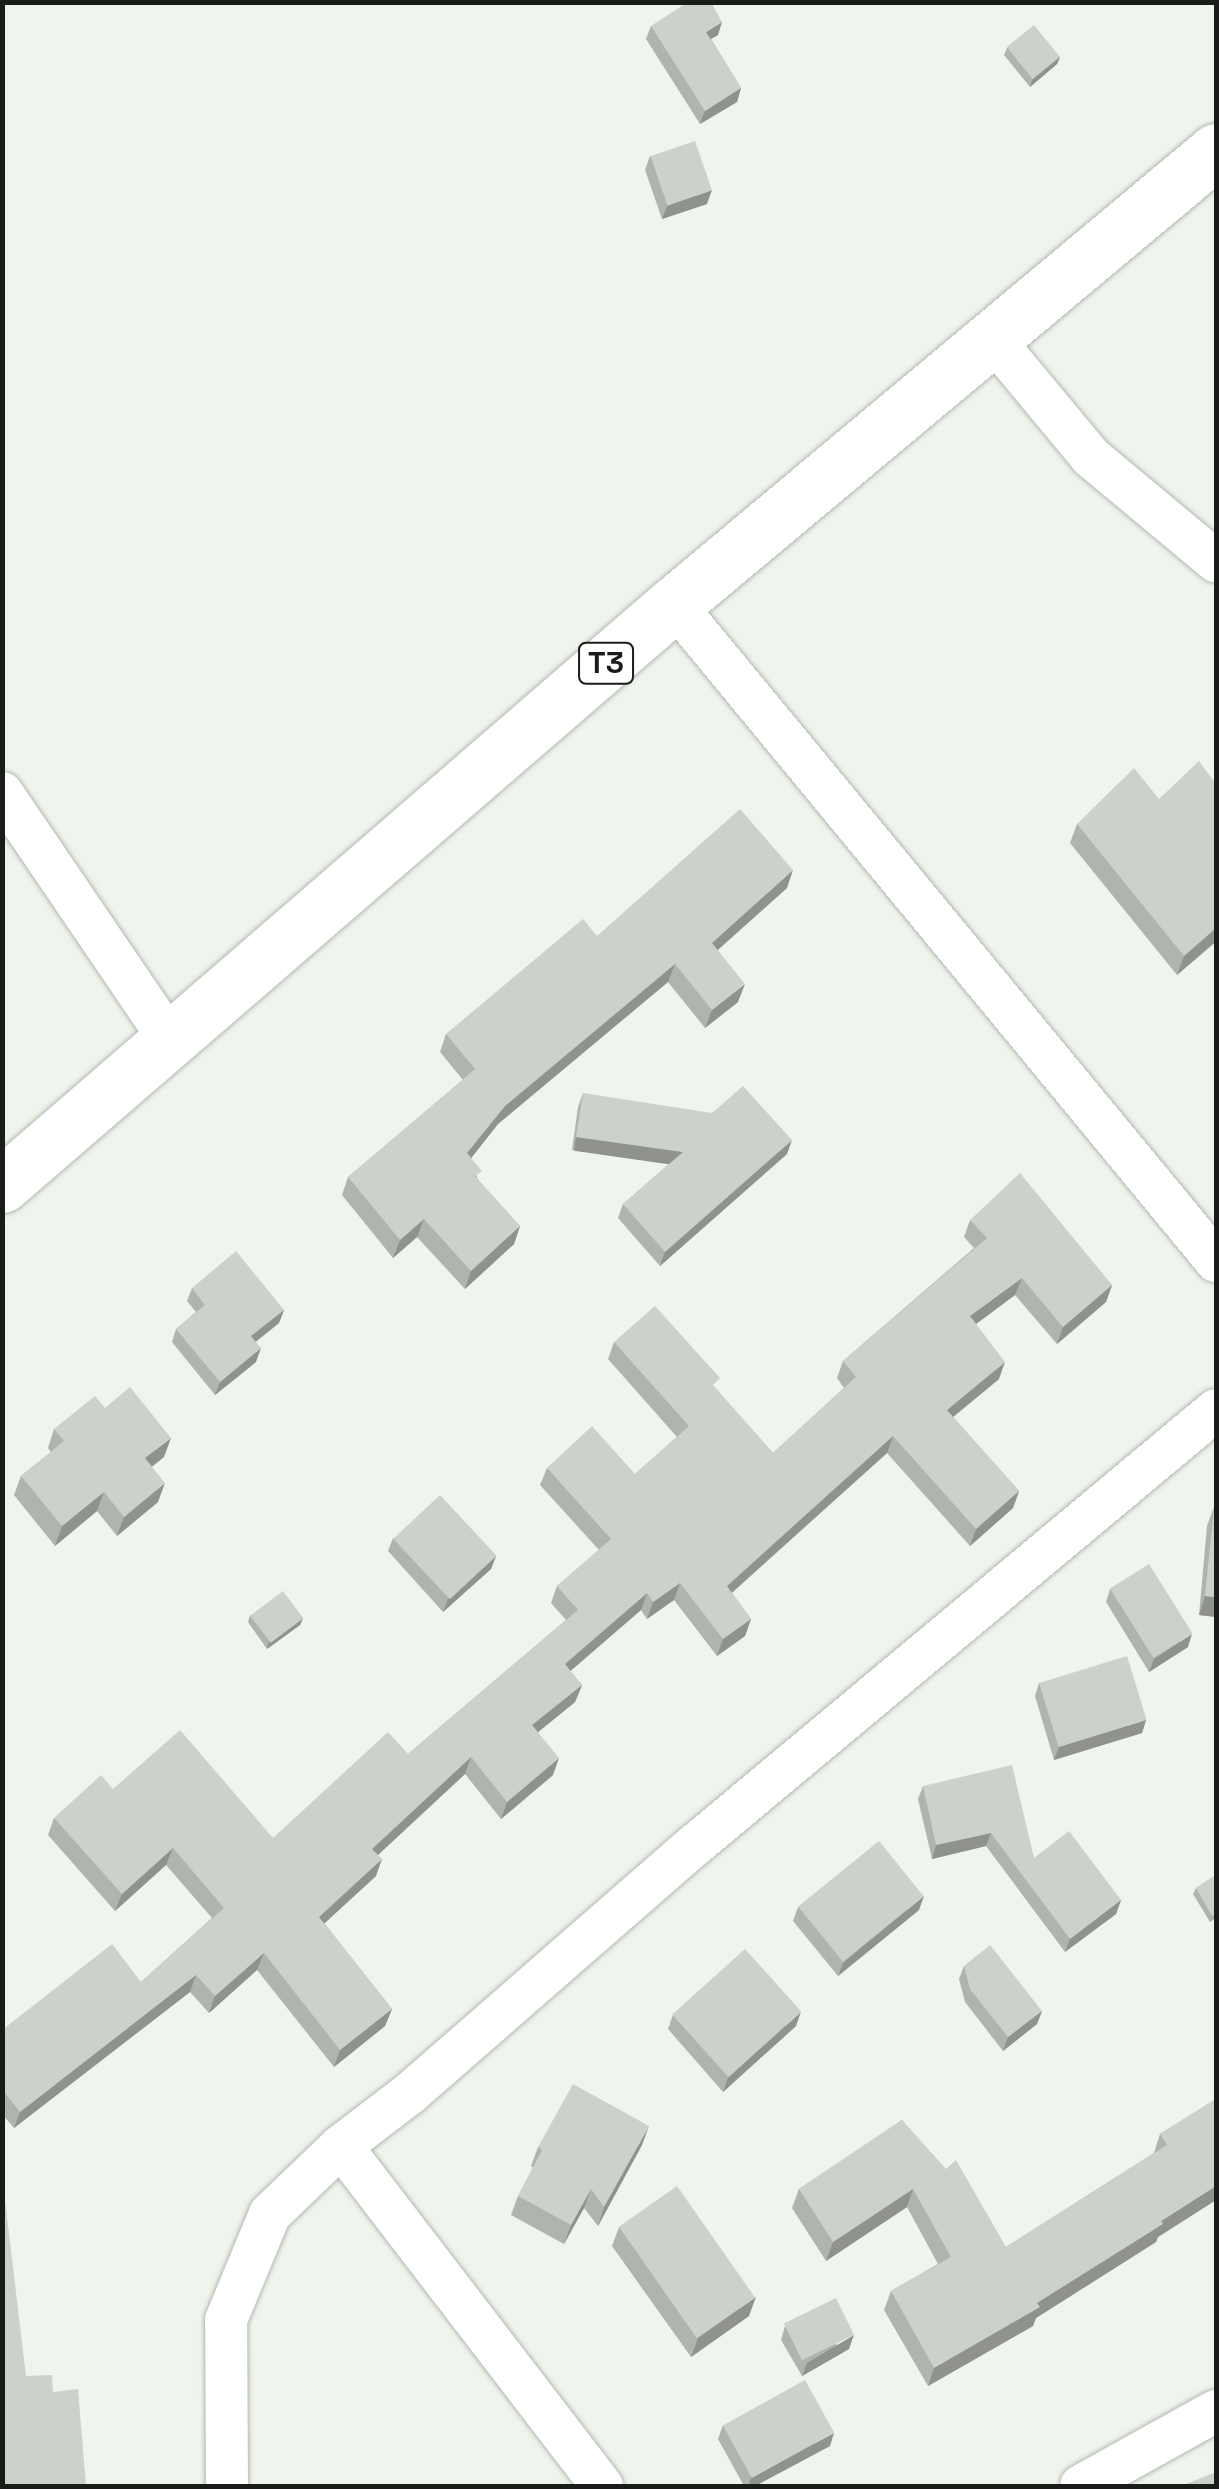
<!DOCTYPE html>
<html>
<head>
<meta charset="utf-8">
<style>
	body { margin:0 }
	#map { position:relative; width:1219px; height:2489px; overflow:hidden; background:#eff5ed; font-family:"Space Grotesk",sans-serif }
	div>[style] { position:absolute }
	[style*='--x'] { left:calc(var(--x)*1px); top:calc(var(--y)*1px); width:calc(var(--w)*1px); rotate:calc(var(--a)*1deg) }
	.roads { filter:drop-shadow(0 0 2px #b3b9b1) drop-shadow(0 0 2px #b3b9b1) }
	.street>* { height:42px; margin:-21px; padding:0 21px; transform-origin:21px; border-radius:21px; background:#fff }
	.highway>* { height:55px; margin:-27.5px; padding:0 27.5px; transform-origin:27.5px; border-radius:27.5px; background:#fff }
	.wall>* { inset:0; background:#afb4ae }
	.shaded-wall>* { inset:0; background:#8f928d; transform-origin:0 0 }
	.building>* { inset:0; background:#ccd1ca; transform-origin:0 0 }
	span { translate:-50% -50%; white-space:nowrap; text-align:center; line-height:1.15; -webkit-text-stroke:8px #fff; paint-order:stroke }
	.shield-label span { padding:2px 8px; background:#fff; border:2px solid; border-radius:8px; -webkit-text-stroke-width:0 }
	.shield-label { font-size:30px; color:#1a1c19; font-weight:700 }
	.frame { position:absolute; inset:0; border:5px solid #1a1c19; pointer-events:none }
</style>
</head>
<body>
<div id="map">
	<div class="roads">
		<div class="street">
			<i style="--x:993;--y:339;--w:153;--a:50.3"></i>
			<i style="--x:1091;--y:457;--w:163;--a:39.8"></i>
			<i style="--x:674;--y:604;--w:852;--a:50.48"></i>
			<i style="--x:2;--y:793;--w:299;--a:55.8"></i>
			<i style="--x:341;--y:2146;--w:429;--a:52.5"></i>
			<i style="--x:227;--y:2486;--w:166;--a:-90.3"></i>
			<i style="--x:226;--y:2320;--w:115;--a:-67.5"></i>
			<i style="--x:270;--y:2214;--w:98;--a:-43.8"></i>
			<i style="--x:341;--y:2146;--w:86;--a:-37.4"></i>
			<i style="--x:409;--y:2094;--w:381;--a:-41.1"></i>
			<i style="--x:696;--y:1844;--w:677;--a:-39.85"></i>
			<i style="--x:1081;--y:2486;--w:154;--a:-29.1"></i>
		</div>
		<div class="highway">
			<i style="--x:2;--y:1185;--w:888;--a:-40.85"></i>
			<i style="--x:674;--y:604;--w:706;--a:-39.89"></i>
		</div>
	</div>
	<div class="wall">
		<i style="clip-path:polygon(651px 26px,718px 35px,711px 39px,741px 88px,737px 102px,700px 124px,646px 39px)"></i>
		<i style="clip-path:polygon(1007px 48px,1060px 57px,1057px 64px,1030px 87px,1004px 55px)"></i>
		<i style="clip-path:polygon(650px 156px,707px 204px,662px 219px,645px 170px)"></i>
		<i style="clip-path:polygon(1216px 784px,1216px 942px,1177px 975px,1070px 843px,1077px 824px)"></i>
		<i style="clip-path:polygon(787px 888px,718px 950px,738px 1002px,705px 1028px,668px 982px,498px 1124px,471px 1158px,478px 1180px,520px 1226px,514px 1244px,465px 1289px,417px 1237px,393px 1258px,342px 1195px,348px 1177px,463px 1080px,440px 1052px,446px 1034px,597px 936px)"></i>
		<i style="clip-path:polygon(583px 1093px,787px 1154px,660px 1266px,618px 1218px,623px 1204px,669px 1164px,572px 1150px,578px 1107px)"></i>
		<i style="clip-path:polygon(970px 1220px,1112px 1285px,1106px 1302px,1057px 1344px,1015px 1295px,976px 1324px,999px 1379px,953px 1417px,1019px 1491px,1013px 1508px,970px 1546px,887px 1453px,732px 1593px,751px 1619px,745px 1636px,717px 1656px,674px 1600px,647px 1619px,641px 1610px,570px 1671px,582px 1685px,575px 1702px,538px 1732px,553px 1775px,501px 1819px,465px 1774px,378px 1855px,376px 1876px,324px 1923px,392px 2009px,385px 2026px,334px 2067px,257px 1970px,209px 2013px,190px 1992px,14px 2128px,2px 2114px,2px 2030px,141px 1982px,212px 1918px,166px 1865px,115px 1911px,48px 1835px,54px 1818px,113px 1789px,273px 1838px,408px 1754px,566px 1620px,551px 1603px,557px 1586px,599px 1550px,540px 1485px,547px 1468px,635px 1474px,677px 1437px,608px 1359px,614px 1342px,716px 1389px,773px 1453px,844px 1388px,837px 1378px,843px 1361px,974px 1248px,964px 1237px)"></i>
		<i style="clip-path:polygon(192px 1288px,284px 1310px,279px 1323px,256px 1342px,256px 1362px,215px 1395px,172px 1342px,176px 1329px,196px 1312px,187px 1301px)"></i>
		<i style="clip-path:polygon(105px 1408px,164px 1457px,151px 1467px,158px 1502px,117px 1536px,97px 1511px,55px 1546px,14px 1495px,21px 1476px,51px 1452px,48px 1448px,54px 1429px)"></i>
		<i style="clip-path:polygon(1214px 1507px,1216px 1617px,1199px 1615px,1207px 1526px)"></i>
		<i style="clip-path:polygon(393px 1538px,496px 1556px,491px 1569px,443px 1612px,388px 1551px)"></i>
		<i style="clip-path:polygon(1110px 1589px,1188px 1647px,1149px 1672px,1106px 1602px)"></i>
		<i style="clip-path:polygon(250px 1615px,303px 1618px,300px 1625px,267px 1649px,248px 1622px)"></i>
		<i style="clip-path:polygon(1039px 1683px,1146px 1720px,1142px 1733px,1054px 1760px,1035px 1696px)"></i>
		<i style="clip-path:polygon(923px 1786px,1034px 1858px,1121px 1900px,1116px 1914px,1065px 1952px,986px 1846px,932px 1859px,918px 1799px)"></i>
		<i style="clip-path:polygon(1216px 1875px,1216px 1918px,1210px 1922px,1193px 1894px,1196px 1888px)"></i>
		<i style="clip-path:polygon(798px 1907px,919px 1910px,838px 1976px,793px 1921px)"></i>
		<i style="clip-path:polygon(964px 1966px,1042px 2011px,1037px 2024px,1003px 2051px,965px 2002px,959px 1979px)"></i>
		<i style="clip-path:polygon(673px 2015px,796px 2026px,723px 2092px,668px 2029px)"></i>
		<i style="clip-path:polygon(1216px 2099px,1216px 2200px,1158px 2237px,1156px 2242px,1036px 2318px,1033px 2326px,928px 2386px,884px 2310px,891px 2291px,938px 2264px,907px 2207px,826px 2261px,792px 2208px,799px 2189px,902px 2120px,1006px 2247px,1154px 2153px,1160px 2134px)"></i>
		<i style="clip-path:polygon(642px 2145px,598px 2226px,584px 2208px,564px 2244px,511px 2215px,518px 2196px,533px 2168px,531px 2166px,538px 2147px)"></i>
		<i style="clip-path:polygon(619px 2227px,749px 2316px,691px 2357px,612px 2246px)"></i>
		<i style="clip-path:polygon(785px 2326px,849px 2349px,802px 2376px,781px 2340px)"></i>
		<i style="clip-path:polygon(723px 2425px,830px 2446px,755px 2486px,744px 2486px,718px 2439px)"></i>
	</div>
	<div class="shaded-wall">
		<i style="clip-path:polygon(722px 22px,718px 35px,701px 45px,706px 32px)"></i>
		<i style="clip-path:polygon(1060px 57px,1057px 64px,1030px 87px,1032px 80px)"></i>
		<i style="clip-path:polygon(741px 88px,737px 102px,700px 124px,705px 111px)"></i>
		<i style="clip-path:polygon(712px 190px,707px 204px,662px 219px,667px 206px)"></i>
		<i style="clip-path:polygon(793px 870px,787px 888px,705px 961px,712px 943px)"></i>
		<i style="clip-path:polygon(1216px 928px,1216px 941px,1177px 975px,1184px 956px)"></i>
		<i style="clip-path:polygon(675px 964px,668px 982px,498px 1124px,461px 1171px,467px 1153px,505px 1106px)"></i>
		<i style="clip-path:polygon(745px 984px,738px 1002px,705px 1028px,712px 1010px)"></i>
		<i style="left:576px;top:1137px;width:108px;height:14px;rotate:8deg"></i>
		<i style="clip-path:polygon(792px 1140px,787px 1154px,660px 1266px,665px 1252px)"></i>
		<i style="clip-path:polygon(424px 1219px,417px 1237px,393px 1258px,400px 1240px)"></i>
		<i style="clip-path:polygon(520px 1226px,514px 1244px,465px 1289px,471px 1271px)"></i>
		<i style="clip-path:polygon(1022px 1278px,1015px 1295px,964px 1333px,970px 1316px)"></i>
		<i style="clip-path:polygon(1112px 1285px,1106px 1302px,1057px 1344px,1063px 1327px)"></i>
		<i style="clip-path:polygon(284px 1310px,279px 1323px,246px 1349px,251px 1336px)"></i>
		<i style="clip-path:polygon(261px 1348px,256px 1362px,215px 1395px,220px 1382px)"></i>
		<i style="clip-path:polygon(1005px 1362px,999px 1379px,941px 1427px,947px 1410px)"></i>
		<i style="clip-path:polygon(893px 1436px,887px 1453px,720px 1603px,727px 1586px)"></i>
		<i style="clip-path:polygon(171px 1438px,164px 1457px,138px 1478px,145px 1458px)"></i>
		<i style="clip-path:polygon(165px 1483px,158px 1502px,117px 1536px,124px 1517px)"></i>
		<i style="clip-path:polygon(1019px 1491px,1013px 1508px,970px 1546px,976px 1529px)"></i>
		<i style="clip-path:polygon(104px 1492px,97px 1511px,55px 1546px,62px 1526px)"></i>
		<i style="clip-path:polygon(496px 1556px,491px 1569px,443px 1612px,448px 1599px)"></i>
		<i style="clip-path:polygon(680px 1583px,674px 1600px,647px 1619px,653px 1602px)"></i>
		<i style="clip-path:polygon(647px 1593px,641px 1610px,559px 1681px,565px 1664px)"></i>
		<i style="clip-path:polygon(1205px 1596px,1216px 1597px,1216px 1617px,1199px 1615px)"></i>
		<i style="clip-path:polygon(303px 1618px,300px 1625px,267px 1649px,269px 1642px)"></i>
		<i style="clip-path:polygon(751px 1619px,745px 1636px,717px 1656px,723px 1639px)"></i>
		<i style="clip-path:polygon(1192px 1634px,1188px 1647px,1149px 1672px,1154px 1659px)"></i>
		<i style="clip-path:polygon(582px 1685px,575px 1702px,526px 1742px,532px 1725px)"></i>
		<i style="clip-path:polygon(1146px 1720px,1142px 1733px,1054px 1760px,1059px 1747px)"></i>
		<i style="clip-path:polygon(471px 1757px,465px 1774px,366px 1866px,372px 1849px)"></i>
		<i style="clip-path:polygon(559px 1758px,553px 1775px,501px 1819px,507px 1802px)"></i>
		<i style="clip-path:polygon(991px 1833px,986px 1846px,932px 1859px,936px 1845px)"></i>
		<i style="clip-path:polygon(173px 1848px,166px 1865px,115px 1911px,122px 1894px)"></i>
		<i style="clip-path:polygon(382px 1859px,376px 1876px,313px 1934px,319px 1917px)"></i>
		<i style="clip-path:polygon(924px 1896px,919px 1910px,838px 1976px,843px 1963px)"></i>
		<i style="clip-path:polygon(1121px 1900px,1116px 1914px,1065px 1952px,1070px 1939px)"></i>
		<i style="clip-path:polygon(264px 1953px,257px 1970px,209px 2013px,215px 1996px)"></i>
		<i style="clip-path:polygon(196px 1975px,190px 1992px,14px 2128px,20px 2112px)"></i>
		<i style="clip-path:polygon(392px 2009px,385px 2026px,334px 2067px,340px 2050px)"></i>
		<i style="clip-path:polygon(1042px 2011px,1037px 2024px,1003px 2051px,1008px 2037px)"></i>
		<i style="clip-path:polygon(801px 2012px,796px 2026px,723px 2092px,728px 2078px)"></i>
		<i style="clip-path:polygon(649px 2126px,642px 2145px,598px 2226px,604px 2207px)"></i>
		<i style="clip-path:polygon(1216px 2186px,1216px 2200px,1158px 2237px,1156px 2242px,1036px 2318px,1033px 2326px,928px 2386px,934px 2368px)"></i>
		<i style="clip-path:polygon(591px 2189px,584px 2208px,564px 2244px,571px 2225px)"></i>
		<i style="clip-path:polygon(913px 2189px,907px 2207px,826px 2261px,833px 2242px)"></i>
		<i style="clip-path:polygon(756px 2297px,749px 2316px,691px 2357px,698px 2338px)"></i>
		<i style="clip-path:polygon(854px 2335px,849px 2349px,802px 2376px,807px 2363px)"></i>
		<i style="clip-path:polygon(834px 2433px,830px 2446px,755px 2486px,748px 2486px,751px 2478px)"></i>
	</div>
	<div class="building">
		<i style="clip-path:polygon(688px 2px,711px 2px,722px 22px,706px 32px,741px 88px,705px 111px,651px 26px)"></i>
		<i style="left:1034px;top:25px;width:41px;height:35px;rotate:51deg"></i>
		<i style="left:695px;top:141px;width:52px;height:47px;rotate:71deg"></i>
		<i style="clip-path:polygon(1199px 761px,1216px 784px,1216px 928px,1184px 956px,1077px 824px,1134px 768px,1159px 799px)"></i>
		<i style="clip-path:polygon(740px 809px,793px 870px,712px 943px,745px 984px,712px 1010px,675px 964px,505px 1106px,467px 1153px,482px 1171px,475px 1176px,520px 1226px,471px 1271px,424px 1219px,400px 1240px,348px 1177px,475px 1069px,446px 1034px,583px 919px,597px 936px)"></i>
		<i style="clip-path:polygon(743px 1086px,792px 1140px,665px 1252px,623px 1204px,683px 1152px,576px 1137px,583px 1093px,712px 1113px)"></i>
		<i style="clip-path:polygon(1020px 1173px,1112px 1285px,1063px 1327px,1022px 1278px,970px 1316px,1005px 1362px,947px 1410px,1019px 1491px,976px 1529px,893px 1436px,727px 1586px,751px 1619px,723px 1639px,680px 1583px,653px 1602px,647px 1593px,565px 1664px,582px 1685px,532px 1725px,559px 1758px,507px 1802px,471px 1757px,372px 1849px,382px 1859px,319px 1917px,392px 2009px,340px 2050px,264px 1953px,215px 1996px,196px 1975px,20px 2112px,2px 2089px,2px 2030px,112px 1944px,141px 1982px,224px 1908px,173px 1848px,122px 1894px,54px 1818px,101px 1775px,113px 1789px,180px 1730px,273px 1838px,388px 1732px,408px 1754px,578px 1610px,557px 1586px,611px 1539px,547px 1468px,592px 1426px,635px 1474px,689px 1426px,614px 1342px,655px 1306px,720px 1378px,713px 1385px,773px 1453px,856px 1377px,843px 1361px,987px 1238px,970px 1220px)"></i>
		<i style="clip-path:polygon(236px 1251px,284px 1310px,251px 1336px,261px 1348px,220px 1382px,176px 1329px,205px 1305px,192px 1288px)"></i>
		<i style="clip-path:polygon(130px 1387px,171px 1438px,145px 1458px,165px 1483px,124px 1517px,104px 1492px,62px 1526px,21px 1476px,64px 1441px,54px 1429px,95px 1396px,105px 1408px)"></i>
		<i style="left:440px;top:1495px;width:83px;height:64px;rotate:47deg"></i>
		<i style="clip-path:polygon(1214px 1507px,1216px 1507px,1216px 1597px,1205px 1596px)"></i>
		<i style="left:1149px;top:1564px;width:82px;height:46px;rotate:58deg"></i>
		<i style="left:283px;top:1591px;width:34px;height:41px;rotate:53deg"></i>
		<i style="left:1127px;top:1656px;width:67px;height:92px;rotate:73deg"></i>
		<i style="clip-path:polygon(1012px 1765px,1034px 1858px,1069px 1831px,1121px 1900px,1070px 1939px,991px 1833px,936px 1845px,923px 1786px)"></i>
		<i style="left:879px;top:1841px;width:71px;height:104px;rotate:51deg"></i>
		<i style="clip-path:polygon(1216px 1875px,1216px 1913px,1212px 1916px,1196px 1888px)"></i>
		<i style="clip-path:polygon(990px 1945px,1042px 2011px,1008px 2037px,970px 1989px,964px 1966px)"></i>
		<i style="left:745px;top:1949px;width:84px;height:98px;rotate:48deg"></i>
		<i style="clip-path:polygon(573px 2084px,649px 2126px,604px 2207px,591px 2189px,571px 2225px,518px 2196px,542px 2150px,538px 2147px)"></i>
		<i style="clip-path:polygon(1216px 2099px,1216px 2186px,1161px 2221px,1163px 2224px,1037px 2303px,1040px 2307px,934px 2368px,891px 2291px,951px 2257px,913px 2189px,833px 2242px,799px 2189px,902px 2120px,946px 2169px,956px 2160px,1006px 2247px,1167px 2145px,1160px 2134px)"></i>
		<i style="clip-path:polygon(2px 2175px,26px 2376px,52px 2375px,53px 2392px,78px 2389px,86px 2486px,2px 2486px)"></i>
		<i style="left:677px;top:2186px;width:136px;height:71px;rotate:55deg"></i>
		<i style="left:836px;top:2298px;width:41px;height:58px;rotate:64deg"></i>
		<i style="left:805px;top:2380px;width:60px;height:94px;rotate:61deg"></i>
		<i style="clip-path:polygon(1216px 2472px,1216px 2486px,1181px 2486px)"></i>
	</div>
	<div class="shield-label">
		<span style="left:606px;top:663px">T3</span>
	</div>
	<div class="frame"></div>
</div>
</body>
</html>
